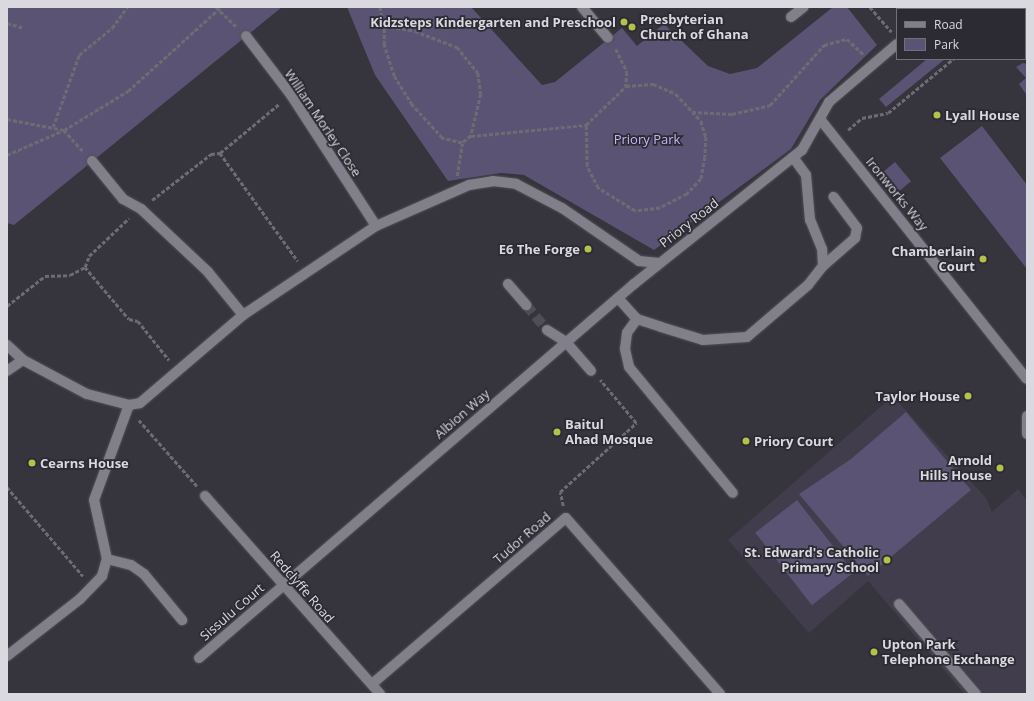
<!DOCTYPE html>
<html>
<head>
<meta charset="utf-8">
<style>
	body { margin:0 }
	#map { position:relative; width:1034px; height:701px; overflow:hidden; background:#36343d; font-family:"Open Sans",sans-serif }
	div>[style] { position:absolute }
	[style*='--x'] { left:calc(var(--x)*1px); top:calc(var(--y)*1px); width:calc(var(--w)*1px); rotate:calc(var(--a)*1deg) }
	.built>* { inset:0; background:#413d4c }
	.green>* { inset:0; background:#5a5373; transform-origin:0 0 }
	.minor-tunnel>* { height:10px; margin-top:-5px; transform-origin:0; background:repeating-linear-gradient(90deg,#4f4d55 0 10px,transparent 0 15px) }
	.path>* { height:2.5px; margin-top:-1.25px; transform-origin:0; background:repeating-linear-gradient(90deg,#6d6c74 0 4px,transparent 0 6px) }
	.roads { filter:drop-shadow(0 0 1px #535158) drop-shadow(0 0 1px #535158) }
	.minor>* { height:10px; margin:-5px; padding:0 5px; transform-origin:5px; border-radius:5px; background:#817f89 }
	.dots>* { width:11px; height:11px; translate:-50% -50%; box-sizing:border-box; border:2px solid #2c2a32; border-radius:50% }
	span { translate:-50% -50%; white-space:nowrap; text-align:center; line-height:1.15; -webkit-text-stroke:3.5px #2c2a32; paint-order:stroke }
	.poi-label { font-size:13px; color:#dad9df; font-weight:700 }
	.left { translate:0 -50%; text-align:left }
	.right { translate:-100% -50%; text-align:right }
	.street-label { font-size:13px; color:#dad9df }
	.park-label { font-size:13px; color:#c7b7f9 }
	.frame { position:absolute; inset:0; border:8px solid #dad9df; pointer-events:none }
	.legend { position:absolute; left:896px; top:8px; width:130px; height:52px; box-sizing:border-box; background:#2c2a32; border:1px solid #727077; margin:0; padding:5px 7px; list-style:none; font-size:12px; color:#dad9df }
	.legend li { display:flex; align-items:center; gap:8px; height:20px }
	.legend b { width:20px; border:1px solid #727077 }
</style>
</head>
<body>
<div id="map">
	<div class="built">
		<i style="clip-path:polygon(893px 396px,986px 498px,992px 512px,1018px 489px,1027px 501px,1027px 694px,964px 694px,868px 581px,809px 633px,728px 540px)"></i>
	</div>
	<div class="green">
		<i style="clip-path:polygon(7px 7px,282px 7px,14px 225px,7px 223px)"></i>
		<i style="clip-path:polygon(347px 7px,471px 7px,542px 85px,555px 82px,622px 28px,637px 46px,664px 24px,708px 66px,730px 74px,757px 68px,833px 7px,847px 7px,877px 45px,820px 100px,791px 149px,654px 250px,524px 175px,501px 173px,448px 181px,375px 75px)"></i>
		<i style="clip-path:polygon(927px 59px,945px 59px,886px 107px,879px 99px)"></i>
		<i style="clip-path:polygon(1023px 63px,1027px 64px,1026px 94px,1019px 84px,1026px 78px,1016px 67px)"></i>
		<i style="clip-path:polygon(982px 126px,1027px 185px,1027px 269px,940px 158px)"></i>
		<i style="left:895px;top:162px;width:25px;height:16px;rotate:50deg"></i>
		<i style="clip-path:polygon(906px 412px,971px 490px,868px 576px,799px 494px,851px 459px)"></i>
		<i style="left:797px;top:500px;width:92px;height:53px;rotate:52deg"></i>
	</div>
	<div class="minor-tunnel">
		<i style="--x:526;--y:305;--w:33;--a:50"></i>
	</div>
	<div class="path">
		<i style="--x:216;--y:7;--w:28;--a:44"></i>
		<i style="--x:380;--y:7;--w:19;--a:78"></i>
		<i style="--x:870;--y:7;--w:33;--a:49"></i>
		<i style="--x:992;--y:7;--w:2;--a:63"></i>
		<i style="--x:1014;--y:9;--w:4;--a:-34"></i>
		<i style="--x:7;--y:23;--w:18;--a:16"></i>
		<i style="--x:384;--y:26;--w:31;--a:9"></i>
		<i style="--x:415;--y:31;--w:45;--a:20.9"></i>
		<i style="--x:457;--y:47;--w:33;--a:51"></i>
		<i style="--x:478;--y:73;--w:21;--a:82"></i>
		<i style="--x:481;--y:94;--w:43;--a:103.4"></i>
		<i style="--x:471;--y:136;--w:11;--a:142"></i>
		<i style="--x:462;--y:143;--w:21;--a:-166"></i>
		<i style="--x:442;--y:138;--w:45;--a:-132.3"></i>
		<i style="--x:412;--y:105;--w:34;--a:-122"></i>
		<i style="--x:394;--y:76;--w:33;--a:-108"></i>
		<i style="--x:384;--y:45;--w:19;--a:-90"></i>
		<i style="--x:616;--y:49;--w:25;--a:64"></i>
		<i style="--x:627;--y:72;--w:14;--a:94"></i>
		<i style="--x:1025;--y:49;--w:4;--a:56"></i>
		<i style="--x:653;--y:84;--w:25;--a:23"></i>
		<i style="--x:676;--y:94;--w:37;--a:47"></i>
		<i style="--x:701;--y:121;--w:17;--a:73"></i>
		<i style="--x:706;--y:137;--w:20;--a:93"></i>
		<i style="--x:705;--y:157;--w:22;--a:100"></i>
		<i style="--x:701;--y:179;--w:21;--a:133"></i>
		<i style="--x:687;--y:194;--w:30;--a:153"></i>
		<i style="--x:660;--y:208;--w:25;--a:173"></i>
		<i style="--x:635;--y:211;--w:44;--a:-148.1"></i>
		<i style="--x:598;--y:188;--w:25;--a:-117"></i>
		<i style="--x:587;--y:166;--w:41;--a:-91.4"></i>
		<i style="--x:586;--y:125;--w:56;--a:-44.3"></i>
		<i style="--x:626;--y:86;--w:27;--a:-4"></i>
		<i style="--x:692;--y:112;--w:40;--a:2.9"></i>
		<i style="--x:732;--y:114;--w:39;--a:-13"></i>
		<i style="--x:770;--y:105;--w:81;--a:-48"></i>
		<i style="--x:824;--y:45;--w:24;--a:-15"></i>
		<i style="--x:847;--y:39;--w:23;--a:43"></i>
		<i style="--x:7;--y:119;--w:58;--a:10.9"></i>
		<i style="--x:64;--y:130;--w:30;--a:48"></i>
		<i style="--x:53;--y:127;--w:77;--a:-70.1"></i>
		<i style="--x:79;--y:55;--w:43;--a:-39.3"></i>
		<i style="--x:112;--y:28;--w:26;--a:-54"></i>
		<i style="--x:848;--y:130;--w:18;--a:-41"></i>
		<i style="--x:862;--y:118;--w:26;--a:-11"></i>
		<i style="--x:888;--y:113;--w:85;--a:-39.7"></i>
		<i style="--x:471;--y:136;--w:116;--a:-5.5"></i>
		<i style="--x:220;--y:153;--w:133;--a:54.2"></i>
		<i style="--x:7;--y:155;--w:62;--a:-23.7"></i>
		<i style="--x:64;--y:130;--w:75;--a:-31.4"></i>
		<i style="--x:128;--y:91;--w:125;--a:-42.1"></i>
		<i style="--x:457;--y:176;--w:33;--a:-81"></i>
		<i style="--x:152;--y:200;--w:75;--a:-37.9"></i>
		<i style="--x:211;--y:154;--w:9;--a:-6"></i>
		<i style="--x:220;--y:153;--w:77;--a:-39.7"></i>
		<i style="--x:85;--y:267;--w:68;--a:49.8"></i>
		<i style="--x:129;--y:319;--w:9;--a:13"></i>
		<i style="--x:138;--y:321;--w:50;--a:51.5"></i>
		<i style="--x:7;--y:306;--w:48;--a:-38.3"></i>
		<i style="--x:45;--y:276;--w:25;--a:-2"></i>
		<i style="--x:70;--y:275;--w:17;--a:-28"></i>
		<i style="--x:85;--y:267;--w:12;--a:-70"></i>
		<i style="--x:89;--y:256;--w:55;--a:-43.5"></i>
		<i style="--x:139;--y:420;--w:88;--a:48.7"></i>
		<i style="--x:7;--y:487;--w:117;--a:49.5"></i>
		<i style="--x:563;--y:506;--w:14;--a:-102"></i>
		<i style="--x:560;--y:492;--w:103;--a:-42.2"></i>
		<i style="--x:636;--y:423;--w:56;--a:-129.9"></i>
	</div>
	<div class="roads">
		<div class="minor">
			<i style="--x:582;--y:7;--w:40;--a:50"></i>
			<i style="--x:939;--y:9;--w:4;--a:-34"></i>
			<i style="--x:791;--y:17;--w:16;--a:-38"></i>
			<i style="--x:246;--y:36;--w:74;--a:52.7"></i>
			<i style="--x:291;--y:95;--w:156;--a:57"></i>
			<i style="--x:820;--y:119;--w:332;--a:51.5"></i>
			<i style="--x:92;--y:161;--w:49;--a:50.8"></i>
			<i style="--x:123;--y:199;--w:21;--a:29"></i>
			<i style="--x:141;--y:209;--w:92;--a:43.2"></i>
			<i style="--x:208;--y:272;--w:55;--a:50.9"></i>
			<i style="--x:823;--y:266;--w:43;--a:-41.2"></i>
			<i style="--x:855;--y:238;--w:10;--a:-79"></i>
			<i style="--x:857;--y:228;--w:39;--a:-127"></i>
			<i style="--x:508;--y:284;--w:28;--a:49"></i>
			<i style="--x:618;--y:298;--w:28;--a:48"></i>
			<i style="--x:637;--y:319;--w:25;--a:18"></i>
			<i style="--x:661;--y:327;--w:44;--a:17.2"></i>
			<i style="--x:703;--y:340;--w:44;--a:-3.9"></i>
			<i style="--x:747;--y:337;--w:80;--a:-40.4"></i>
			<i style="--x:808;--y:285;--w:24;--a:-52"></i>
			<i style="--x:823;--y:266;--w:17;--a:-93"></i>
			<i style="--x:822;--y:249;--w:31;--a:-112"></i>
			<i style="--x:810;--y:220;--w:45;--a:-95.1"></i>
			<i style="--x:806;--y:175;--w:22;--a:-126"></i>
			<i style="--x:637;--y:319;--w:17;--a:126"></i>
			<i style="--x:627;--y:333;--w:16;--a:97"></i>
			<i style="--x:625;--y:349;--w:18;--a:77"></i>
			<i style="--x:629;--y:367;--w:163;--a:50.5"></i>
			<i style="--x:547;--y:330;--w:22;--a:32"></i>
			<i style="--x:566;--y:342;--w:38;--a:49"></i>
			<i style="--x:7;--y:345;--w:22;--a:43"></i>
			<i style="--x:23;--y:360;--w:72;--a:28"></i>
			<i style="--x:87;--y:394;--w:43;--a:14.7"></i>
			<i style="--x:7;--y:371;--w:19;--a:-35"></i>
			<i style="--x:1027;--y:416;--w:18;--a:90"></i>
			<i style="--x:205;--y:496;--w:264;--a:48.5"></i>
			<i style="--x:107;--y:559;--w:25;--a:14"></i>
			<i style="--x:131;--y:565;--w:16;--a:35"></i>
			<i style="--x:144;--y:574;--w:60;--a:50.4"></i>
			<i style="--x:899;--y:604;--w:118;--a:49.5"></i>
			<i style="--x:7;--y:656;--w:93;--a:-38"></i>
			<i style="--x:80;--y:599;--w:32;--a:-46"></i>
			<i style="--x:102;--y:576;--w:18;--a:-74"></i>
			<i style="--x:107;--y:559;--w:60;--a:-102.4"></i>
			<i style="--x:94;--y:500;--w:101;--a:-69.8"></i>
			<i style="--x:129;--y:405;--w:11;--a:-10"></i>
			<i style="--x:140;--y:403;--w:135;--a:-40.5"></i>
			<i style="--x:243;--y:315;--w:160;--a:-33.8"></i>
			<i style="--x:376;--y:226;--w:102;--a:-23.8"></i>
			<i style="--x:469;--y:185;--w:24;--a:-9"></i>
			<i style="--x:493;--y:181;--w:23;--a:7"></i>
			<i style="--x:516;--y:184;--w:52;--a:27.6"></i>
			<i style="--x:562;--y:208;--w:93;--a:34.5"></i>
			<i style="--x:639;--y:261;--w:20;--a:6"></i>
			<i style="--x:199;--y:658;--w:574;--a:-40.69"></i>
			<i style="--x:634;--y:284;--w:215;--a:-38.6"></i>
			<i style="--x:802;--y:150;--w:55;--a:-60.6"></i>
			<i style="--x:829;--y:102;--w:89;--a:-40.5"></i>
			<i style="--x:372;--y:684;--w:255;--a:-40.6"></i>
			<i style="--x:566;--y:518;--w:234;--a:48.8"></i>
		</div>
	</div>
	<div class="dots">
		<i style="left:624px;top:22px;background:#b4c24a"></i>
		<i style="left:632px;top:27px;background:#b4c24a"></i>
		<i style="left:937px;top:115px;background:#b4c24a"></i>
		<i style="left:588px;top:249px;background:#b4c24a"></i>
		<i style="left:983px;top:259px;background:#b4c24a"></i>
		<i style="left:968px;top:396px;background:#b4c24a"></i>
		<i style="left:557px;top:432px;background:#b4c24a"></i>
		<i style="left:746px;top:441px;background:#b4c24a"></i>
		<i style="left:32px;top:463px;background:#b4c24a"></i>
		<i style="left:1000px;top:468px;background:#b4c24a"></i>
		<i style="left:887px;top:560px;background:#b4c24a"></i>
		<i style="left:874px;top:652px;background:#b4c24a"></i>
	</div>
	<div class="poi-label">
		<span class="left" style="left:640px;top:27px">Presbyterian<br>Church of Ghana</span>
		<span class="right" style="left:616px;top:22px">Kidzsteps Kindergarten and Preschool</span>
		<span class="left" style="left:945px;top:115px">Lyall House</span>
		<span class="right" style="left:580px;top:249px">E6 The Forge</span>
		<span class="right" style="left:975px;top:259px">Chamberlain<br>Court</span>
		<span class="right" style="left:960px;top:396px">Taylor House</span>
		<span class="left" style="left:565px;top:432px">Baitul<br>Ahad Mosque</span>
		<span class="left" style="left:754px;top:441px">Priory Court</span>
		<span class="right" style="left:992px;top:468px">Arnold<br>Hills House</span>
		<span class="left" style="left:40px;top:463px">Cearns House</span>
		<span class="right" style="left:879px;top:560px">St. Edward's Catholic<br>Primary School</span>
		<span class="left" style="left:882px;top:652px">Upton Park<br>Telephone Exchange</span>
	</div>
	<div class="street-label">
		<span style="left:323px;top:123px;rotate:56deg">William Morley Close</span>
		<span style="left:897px;top:194px;rotate:51deg">Ironworks Way</span>
		<span style="left:689px;top:223px;rotate:-38deg">Priory Road</span>
		<span style="left:462px;top:414px;rotate:-41deg">Albion Way</span>
		<span style="left:522px;top:538px;rotate:-41deg">Tudor Road</span>
		<span style="left:302px;top:587px;rotate:49deg">Redclyffe Road</span>
		<span style="left:232px;top:612px;rotate:-41deg">Sissulu Court</span>
	</div>
	<div class="park-label">
		<span style="left:647px;top:139px">Priory Park</span>
	</div>
	<div class="frame"></div>
	<ul class="legend">
	<li><b style="height:5px;background:#817f89"></b>Road</li>
	<li><b style="height:11px;background:#5a5373"></b>Park</li>
	</ul>
</div>
</body>
</html>
